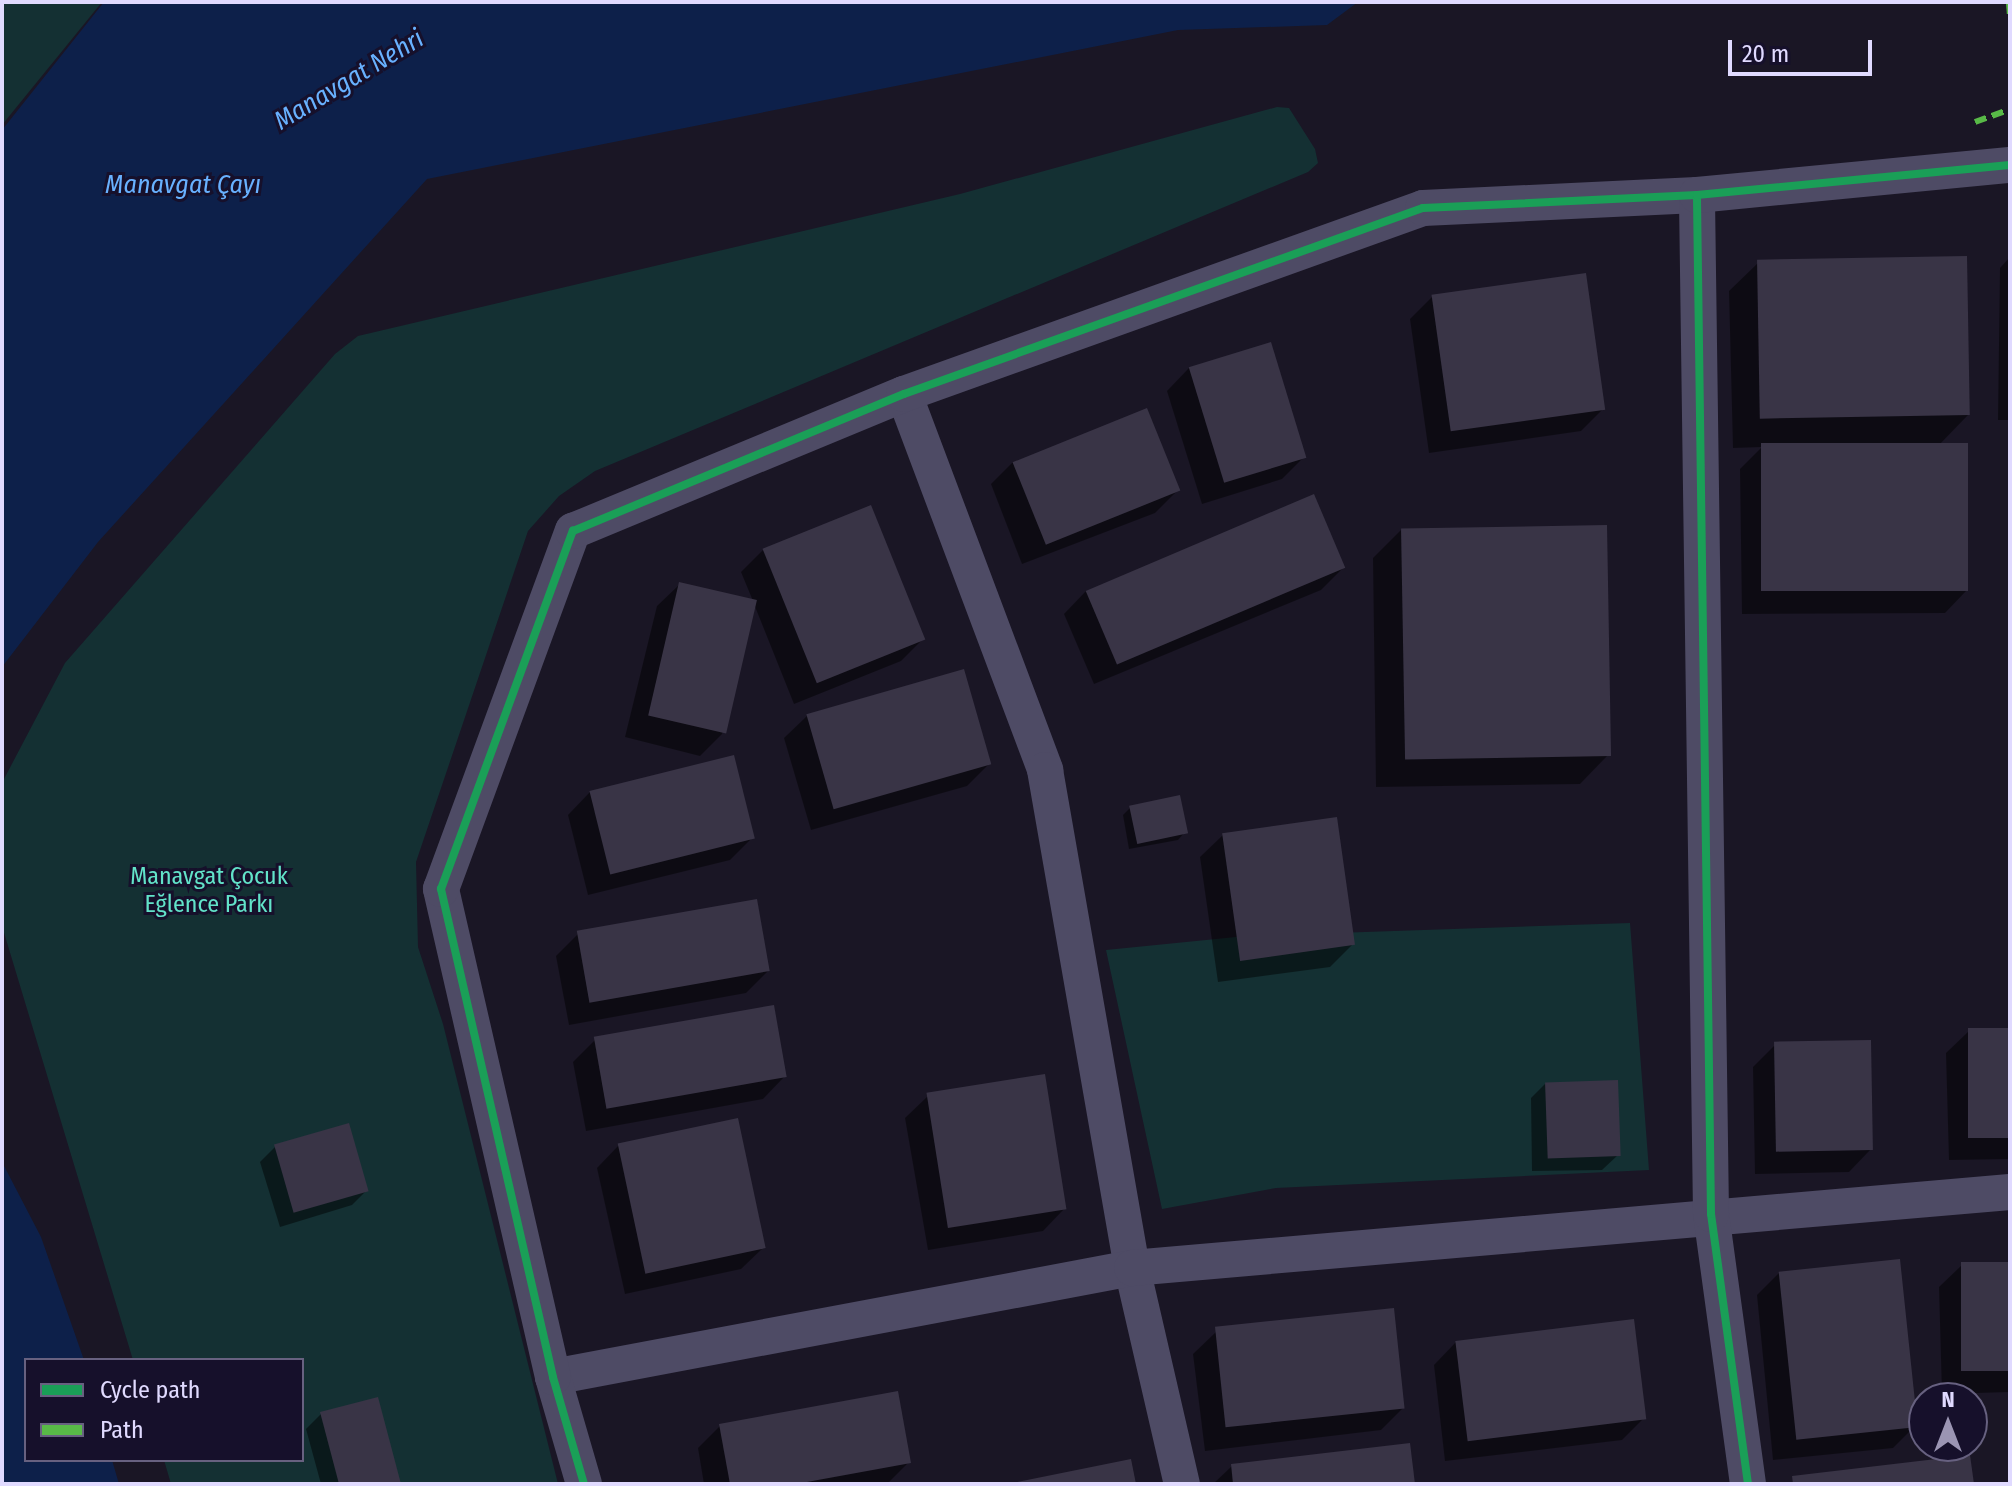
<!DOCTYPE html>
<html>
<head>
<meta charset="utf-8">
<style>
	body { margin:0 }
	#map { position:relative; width:2012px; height:1486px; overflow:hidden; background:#1a1625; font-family:"Fira Sans Condensed",sans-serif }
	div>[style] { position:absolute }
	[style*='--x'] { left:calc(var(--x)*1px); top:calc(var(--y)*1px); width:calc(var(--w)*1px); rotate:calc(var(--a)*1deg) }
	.green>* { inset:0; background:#143033 }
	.water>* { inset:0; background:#0d204a }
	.shadow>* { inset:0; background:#0007 }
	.building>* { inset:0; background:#393446; transform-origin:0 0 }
	.minor>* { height:36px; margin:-18px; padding:0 18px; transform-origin:18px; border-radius:18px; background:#4e4b65 }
	.quiet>* { height:6px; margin-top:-3px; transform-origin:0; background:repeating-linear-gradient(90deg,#58b947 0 12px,transparent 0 18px) }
	.cycleway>* { height:8px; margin:-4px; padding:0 4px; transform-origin:4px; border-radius:4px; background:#1a9f57 }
	span { translate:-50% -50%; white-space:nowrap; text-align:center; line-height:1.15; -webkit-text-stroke:6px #16102b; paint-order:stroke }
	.park-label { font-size:24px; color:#62e3c9 }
	.water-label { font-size:26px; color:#68b1ff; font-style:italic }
	.frame { position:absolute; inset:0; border:4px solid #e0daff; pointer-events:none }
	.legend { position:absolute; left:24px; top:1358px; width:280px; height:104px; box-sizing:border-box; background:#16102b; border:2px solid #676180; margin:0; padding:10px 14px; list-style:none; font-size:24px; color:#e0daff }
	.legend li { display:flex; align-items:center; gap:16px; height:40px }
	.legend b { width:40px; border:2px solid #676180 }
	.north { position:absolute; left:1908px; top:1382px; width:80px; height:80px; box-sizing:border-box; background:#16102b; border:2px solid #676180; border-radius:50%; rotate:0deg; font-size:22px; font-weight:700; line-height:32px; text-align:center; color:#e0daff }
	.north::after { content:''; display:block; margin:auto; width:28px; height:36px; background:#9b95b3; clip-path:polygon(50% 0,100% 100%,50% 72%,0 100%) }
	.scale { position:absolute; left:1728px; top:40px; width:144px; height:36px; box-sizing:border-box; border:4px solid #e0daff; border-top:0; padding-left:10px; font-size:24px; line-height:28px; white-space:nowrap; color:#e0daff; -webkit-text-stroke:6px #16102b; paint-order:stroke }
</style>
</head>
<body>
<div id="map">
	<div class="green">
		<i style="clip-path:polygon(2px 2px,102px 2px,2px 125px)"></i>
		<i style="clip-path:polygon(1277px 107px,1289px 108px,1315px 149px,1318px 163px,1308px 172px,595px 471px,559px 496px,528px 531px,416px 862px,418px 947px,443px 1024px,558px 1484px,171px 1484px,164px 1460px,302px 1460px,302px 1360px,133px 1360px,2px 926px,4px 779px,65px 663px,335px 354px,358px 336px,960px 194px)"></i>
		<i style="clip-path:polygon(1630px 923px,1649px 1170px,1276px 1188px,1162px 1209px,1106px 950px,1246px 936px)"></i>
	</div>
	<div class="water">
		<i style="clip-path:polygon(104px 2px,1358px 2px,1327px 25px,1178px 30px,427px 179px,98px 542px,2px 667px,2px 130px)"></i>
		<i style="clip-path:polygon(2px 1162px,41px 1237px,84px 1360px,26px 1360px,26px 1460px,112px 1460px,119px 1484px,2px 1484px)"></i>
	</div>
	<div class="shadow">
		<i style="clip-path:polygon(2010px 257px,2010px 420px,1998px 420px,2000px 268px)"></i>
		<i style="clip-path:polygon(1758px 263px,1969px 414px,1938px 446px,1967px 590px,1945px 613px,1742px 614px,1740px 469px,1762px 447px,1733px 448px,1729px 291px)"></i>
		<i style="clip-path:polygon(1432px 297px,1603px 409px,1581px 431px,1429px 453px,1410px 319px)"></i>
		<i style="clip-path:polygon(1189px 368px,1304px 457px,1282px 479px,1202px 504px,1167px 391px)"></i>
		<i style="clip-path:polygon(1013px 462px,1177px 491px,1155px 513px,1022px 564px,991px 484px)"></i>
		<i style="clip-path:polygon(1402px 529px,1608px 755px,1580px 784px,1376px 787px,1373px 558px)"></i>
		<i style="clip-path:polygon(763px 550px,923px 639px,901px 661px,794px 704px,754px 604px,722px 734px,700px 756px,625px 737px,657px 606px,680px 584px,753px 601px,741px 572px)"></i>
		<i style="clip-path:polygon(1343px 568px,1321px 590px,1094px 684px,1064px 614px,1086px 591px)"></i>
		<i style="clip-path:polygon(807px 716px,989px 764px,967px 786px,811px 830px,784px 738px)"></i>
		<i style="clip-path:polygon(590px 792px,753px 837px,730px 860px,588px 895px,568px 815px)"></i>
		<i style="clip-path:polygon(1130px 808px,1185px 832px,1178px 840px,1129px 849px,1123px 815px)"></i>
		<i style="clip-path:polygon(1223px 835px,1353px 944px,1330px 967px,1218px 982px,1200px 857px)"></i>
		<i style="clip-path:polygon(578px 934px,768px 971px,746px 993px,569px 1025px,556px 956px)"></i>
		<i style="clip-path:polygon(2010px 1030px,2010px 1159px,1949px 1160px,1946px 1053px,1969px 1031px)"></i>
		<i style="clip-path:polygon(595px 1040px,785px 1076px,763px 1099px,586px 1131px,573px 1062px)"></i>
		<i style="clip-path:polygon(1775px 1045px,1871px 1149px,1849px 1172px,1755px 1174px,1753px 1067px)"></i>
		<i style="clip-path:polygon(1546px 1083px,1618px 1155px,1602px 1170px,1532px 1171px,1531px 1098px)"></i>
		<i style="clip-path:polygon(928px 1096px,1065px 1208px,1043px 1231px,928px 1250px,905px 1118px)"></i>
		<i style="clip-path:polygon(619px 1145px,764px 1247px,741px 1269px,625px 1294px,597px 1168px)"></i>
		<i style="clip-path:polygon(275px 1147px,367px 1190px,352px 1205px,280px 1227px,260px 1162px)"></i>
		<i style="clip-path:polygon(2010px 1264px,2010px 1392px,1942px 1394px,1939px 1287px,1962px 1265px)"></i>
		<i style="clip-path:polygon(1779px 1273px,1915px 1426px,1893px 1448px,1773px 1460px,1757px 1295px)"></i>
		<i style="clip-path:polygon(1216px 1332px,1403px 1408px,1381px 1430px,1205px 1451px,1193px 1354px)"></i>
		<i style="clip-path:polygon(1456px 1342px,1644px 1418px,1622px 1440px,1445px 1461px,1434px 1365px)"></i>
		<i style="clip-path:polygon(321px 1414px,399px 1484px,321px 1484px,306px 1429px)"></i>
		<i style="clip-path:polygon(720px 1426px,909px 1462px,887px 1484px,704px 1484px,698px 1448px)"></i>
		<i style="clip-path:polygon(1232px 1466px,1413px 1484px,1213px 1484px)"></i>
	</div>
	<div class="building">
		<i style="left:1967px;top:256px;width:159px;height:210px;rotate:89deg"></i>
		<i style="left:1586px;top:273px;width:138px;height:156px;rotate:82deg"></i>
		<i style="left:1271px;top:342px;width:121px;height:86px;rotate:73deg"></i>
		<i style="left:1147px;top:408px;width:89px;height:145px;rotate:68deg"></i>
		<i style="left:1968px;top:443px;width:148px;height:207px;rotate:90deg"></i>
		<i style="left:1314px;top:494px;width:80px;height:248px;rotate:67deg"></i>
		<i style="left:871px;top:505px;width:145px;height:117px;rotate:68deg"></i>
		<i style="left:1607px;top:525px;width:231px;height:206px;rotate:89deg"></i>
		<i style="left:679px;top:582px;width:80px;height:137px;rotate:13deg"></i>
		<i style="left:964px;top:669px;width:99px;height:164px;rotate:74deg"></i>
		<i style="left:734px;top:755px;width:86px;height:149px;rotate:76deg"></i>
		<i style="left:1180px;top:795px;width:39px;height:52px;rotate:78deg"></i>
		<i style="left:1337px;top:817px;width:129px;height:116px;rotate:82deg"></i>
		<i style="left:757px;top:899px;width:73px;height:183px;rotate:80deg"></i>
		<i style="left:774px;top:1005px;width:73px;height:183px;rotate:80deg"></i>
		<i style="left:2010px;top:1028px;width:110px;height:42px;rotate:90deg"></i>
		<i style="left:1871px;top:1040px;width:110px;height:97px;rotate:89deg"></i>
		<i style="left:1045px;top:1074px;width:137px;height:120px;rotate:81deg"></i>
		<i style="left:1618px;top:1080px;width:76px;height:73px;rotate:88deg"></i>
		<i style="left:738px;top:1118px;width:133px;height:123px;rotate:78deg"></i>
		<i style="left:349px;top:1123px;width:71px;height:78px;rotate:74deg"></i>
		<i style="left:1900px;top:1259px;width:169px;height:122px;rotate:84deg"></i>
		<i style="left:2010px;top:1262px;width:109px;height:49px;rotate:90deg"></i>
		<i style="left:1394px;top:1308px;width:101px;height:180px;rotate:84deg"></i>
		<i style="left:1634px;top:1319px;width:101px;height:180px;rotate:83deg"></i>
		<i style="clip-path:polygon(898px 1391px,911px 1463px,796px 1484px,730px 1484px,719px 1424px)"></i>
		<i style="clip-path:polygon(378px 1397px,401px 1484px,339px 1484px,320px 1412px)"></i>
		<i style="clip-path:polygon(1410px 1443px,1415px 1484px,1233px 1484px,1231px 1464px)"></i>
		<i style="clip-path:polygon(1970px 1455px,1974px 1484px,1793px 1484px,1792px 1476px)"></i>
		<i style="clip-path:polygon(1131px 1459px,1136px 1484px,1012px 1484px,1012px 1483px)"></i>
	</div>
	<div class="minor">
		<i style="--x:904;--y:394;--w:402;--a:69.4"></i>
		<i style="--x:1045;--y:770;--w:506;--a:80.09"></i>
		<i style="--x:1132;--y:1268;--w:222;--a:77"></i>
		<i style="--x:553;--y:1377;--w:589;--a:-10.66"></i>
		<i style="--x:1132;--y:1268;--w:881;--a:-4.95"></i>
		<i style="--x:584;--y:1484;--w:111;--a:-106.2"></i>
		<i style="--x:553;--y:1377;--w:501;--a:-102.93"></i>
		<i style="--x:441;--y:889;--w:382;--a:-69.8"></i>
		<i style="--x:573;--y:531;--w:358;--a:-22.5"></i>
		<i style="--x:904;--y:394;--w:551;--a:-19.72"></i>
		<i style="--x:1423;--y:208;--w:274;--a:-2.7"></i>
		<i style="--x:1748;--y:1484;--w:273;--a:-97.8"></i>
		<i style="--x:1711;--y:1214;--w:1019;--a:-90.79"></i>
		<i style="--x:1697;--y:195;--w:314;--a:-5.5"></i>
	</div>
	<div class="quiet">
		<i style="--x:2009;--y:2;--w:15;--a:86"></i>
		<i style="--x:1975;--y:122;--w:37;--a:-20"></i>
	</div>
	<div class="cycleway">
		<i style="--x:584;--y:1484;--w:111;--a:-106.2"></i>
		<i style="--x:553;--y:1377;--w:501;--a:-102.93"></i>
		<i style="--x:441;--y:889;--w:382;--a:-69.8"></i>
		<i style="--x:573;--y:531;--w:358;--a:-22.5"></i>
		<i style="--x:904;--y:394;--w:551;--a:-19.72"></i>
		<i style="--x:1423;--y:208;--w:274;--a:-2.7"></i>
		<i style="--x:1748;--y:1484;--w:273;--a:-97.8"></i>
		<i style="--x:1711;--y:1214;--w:1019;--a:-90.79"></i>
		<i style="--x:1697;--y:195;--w:314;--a:-5.5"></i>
	</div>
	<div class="park-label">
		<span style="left:209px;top:891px">Manavgat Çocuk<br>Eğlence Parkı</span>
	</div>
	<div class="water-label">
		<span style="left:349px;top:80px;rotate:-31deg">Manavgat Nehri</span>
		<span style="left:183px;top:185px">Manavgat Çayı</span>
	</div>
	<div class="frame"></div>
	<ul class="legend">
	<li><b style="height:10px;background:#1a9f57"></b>Cycle path</li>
	<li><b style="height:10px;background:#58b947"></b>Path</li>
	</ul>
	<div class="north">N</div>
	<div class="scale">20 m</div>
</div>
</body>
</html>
